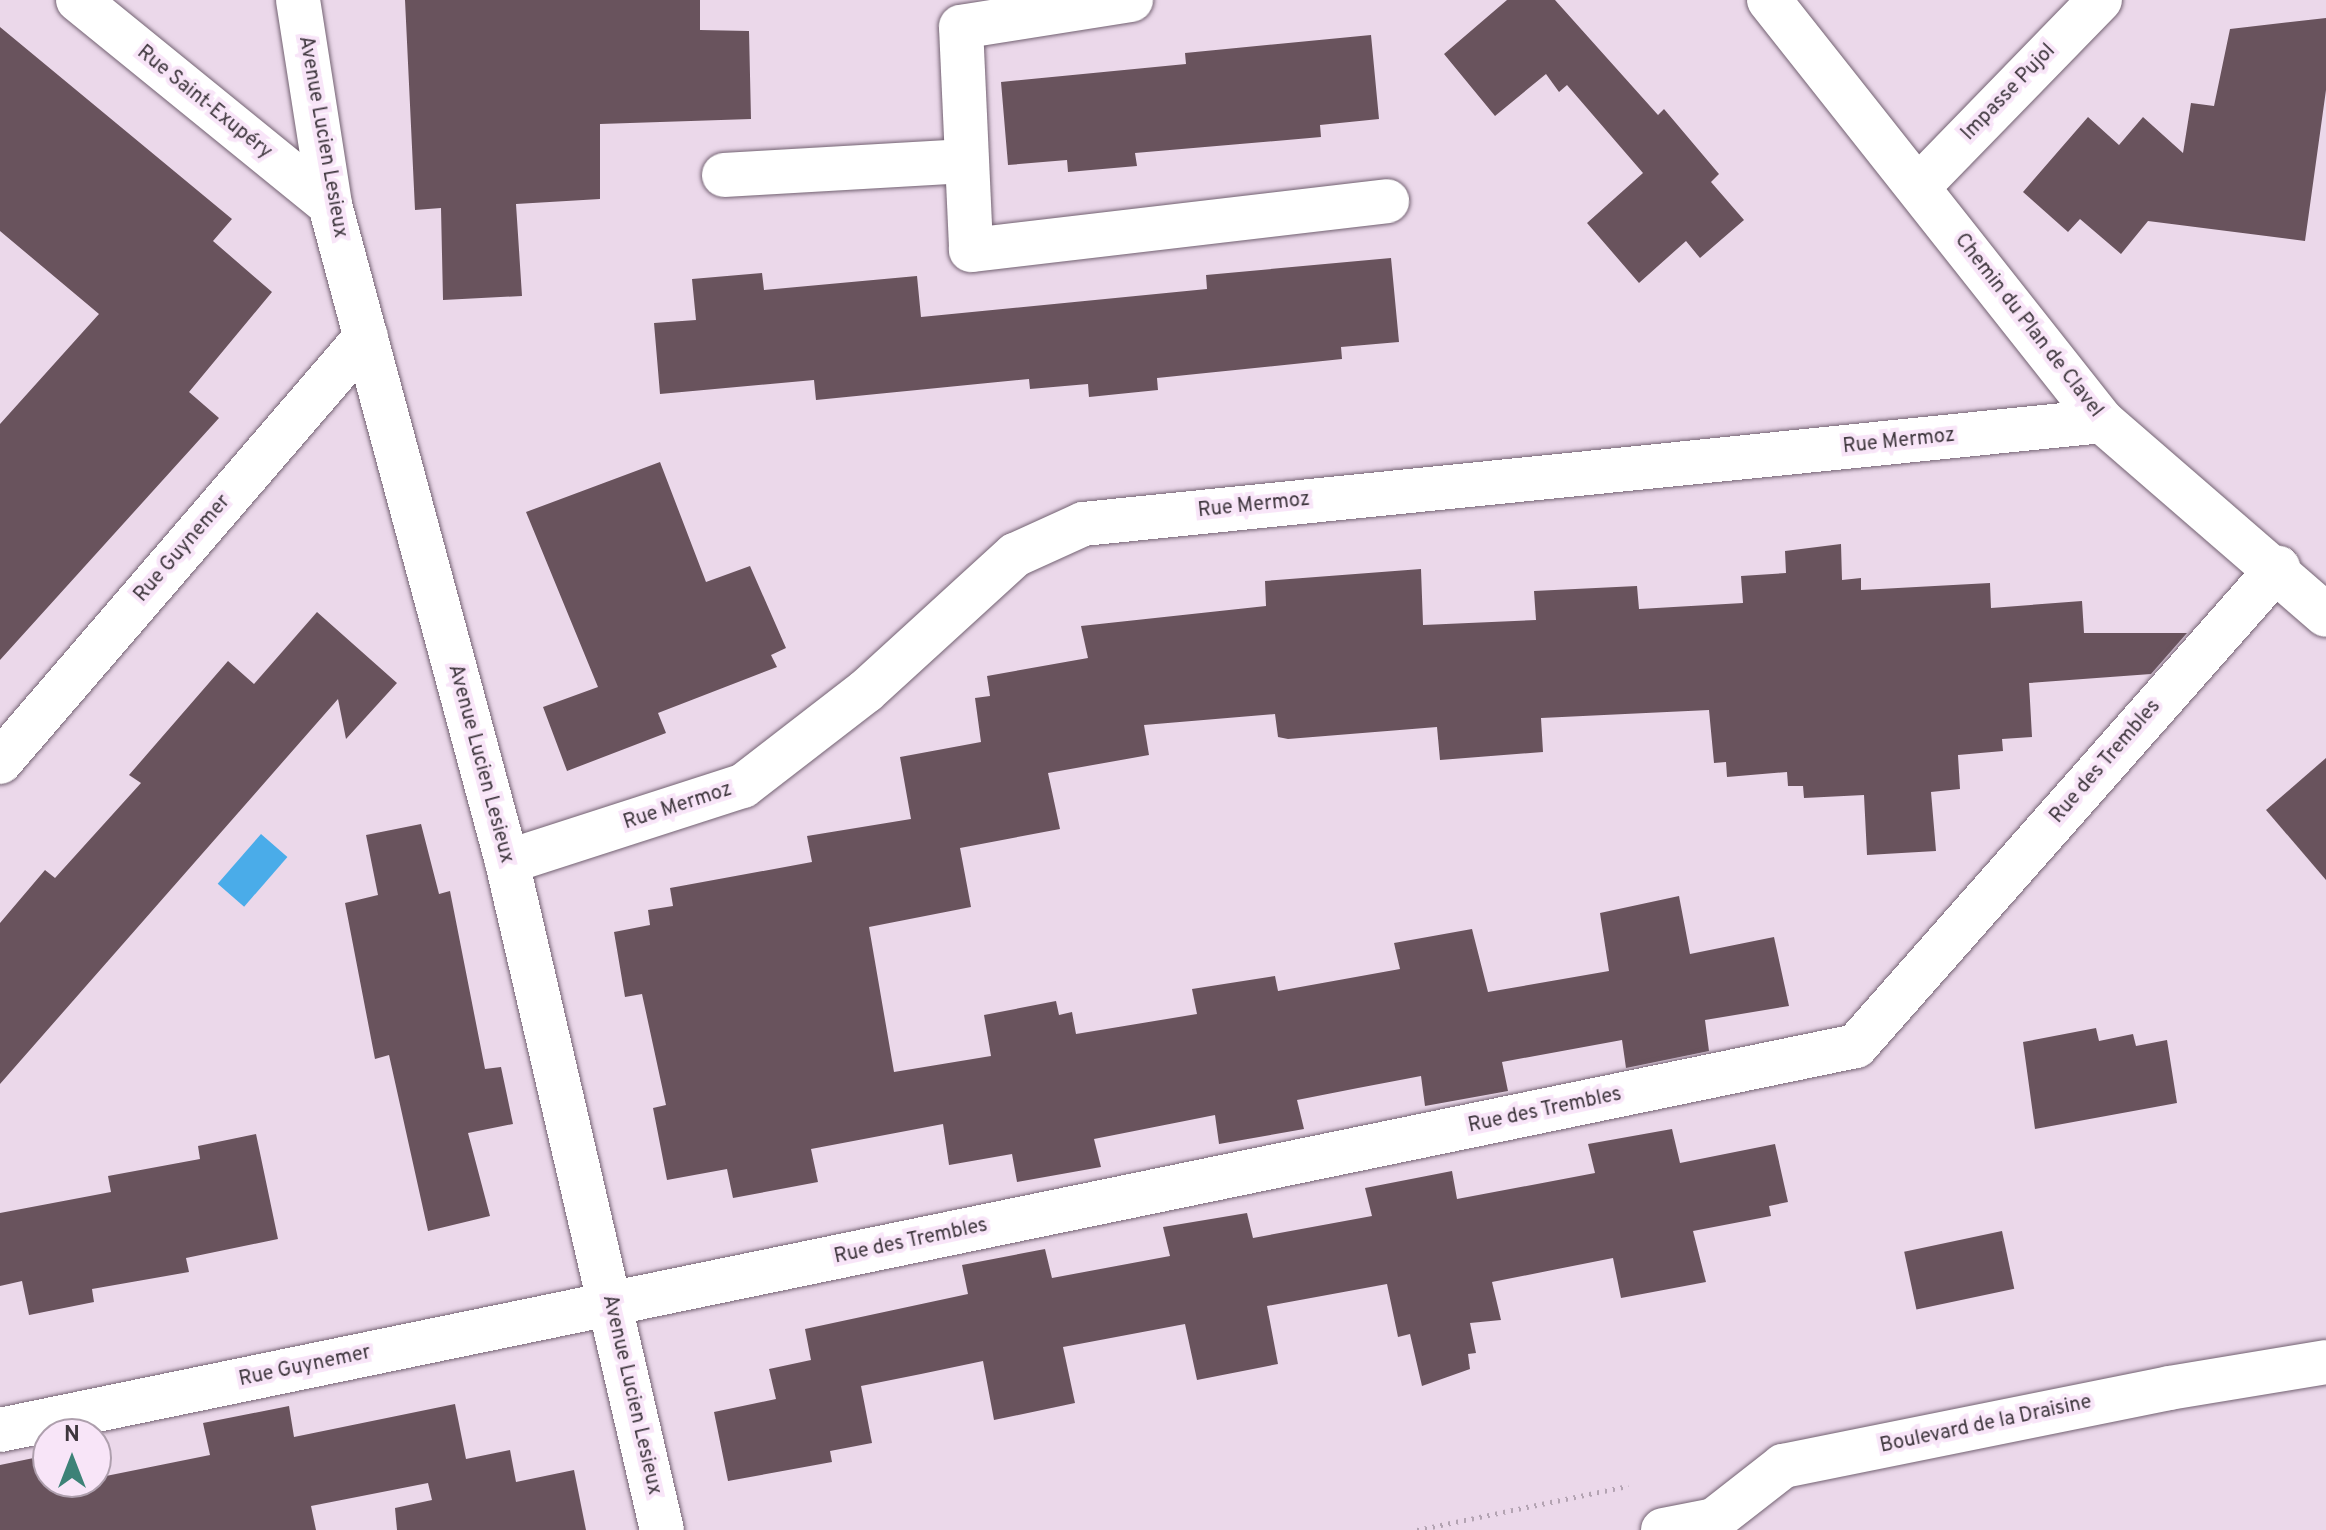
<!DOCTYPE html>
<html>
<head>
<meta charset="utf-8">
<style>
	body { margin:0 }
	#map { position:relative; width:2326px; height:1530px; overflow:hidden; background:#ebd8ea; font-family:Overpass,sans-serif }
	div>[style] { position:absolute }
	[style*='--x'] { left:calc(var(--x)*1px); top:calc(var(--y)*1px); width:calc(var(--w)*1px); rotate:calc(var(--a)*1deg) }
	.water>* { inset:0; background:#4aace9; transform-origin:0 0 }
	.building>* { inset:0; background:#69535d; transform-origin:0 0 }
	.path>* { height:5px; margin-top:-2.5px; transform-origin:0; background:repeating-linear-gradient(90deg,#b3a3b2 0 2px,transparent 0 8px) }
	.roads { filter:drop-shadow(0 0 2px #736272) drop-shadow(0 0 2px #736272) }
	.minor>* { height:44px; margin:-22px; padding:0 22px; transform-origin:22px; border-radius:22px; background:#fff }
	.tertiary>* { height:44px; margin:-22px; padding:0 22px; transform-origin:22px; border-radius:22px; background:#fff }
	span { translate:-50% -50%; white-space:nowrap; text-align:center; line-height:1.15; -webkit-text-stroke:8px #f8e5f8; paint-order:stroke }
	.street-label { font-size:20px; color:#3e363d }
	.north { position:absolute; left:32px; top:1418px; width:80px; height:80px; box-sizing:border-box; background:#f8e5f8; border:2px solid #ae9fad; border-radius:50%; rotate:0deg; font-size:22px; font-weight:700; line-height:32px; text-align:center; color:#3e363d }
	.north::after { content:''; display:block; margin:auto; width:28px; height:36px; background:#3d8277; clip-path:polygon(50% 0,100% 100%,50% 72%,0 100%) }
</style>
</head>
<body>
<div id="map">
	<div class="water">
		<i style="left:261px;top:834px;width:35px;height:66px;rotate:41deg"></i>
	</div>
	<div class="building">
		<i style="clip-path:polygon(405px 0,700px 0,700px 30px,749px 31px,751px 119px,600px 124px,600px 199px,516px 204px,522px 296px,443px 300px,441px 208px,415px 210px)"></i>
		<i style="clip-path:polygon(1507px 0,1555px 0,1658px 115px,1664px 109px,1719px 174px,1711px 182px,1744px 220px,1700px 258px,1686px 241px,1639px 283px,1587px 223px,1643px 173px,1567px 85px,1559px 92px,1546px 74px,1495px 116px,1444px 54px)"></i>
		<i style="clip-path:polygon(2326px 18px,2326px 90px,2305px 241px,2148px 221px,2121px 254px,2080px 219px,2068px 232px,2023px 192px,2088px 117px,2119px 145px,2143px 117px,2183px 153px,2191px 103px,2214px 106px,2230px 29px)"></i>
		<i style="clip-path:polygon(0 27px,232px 219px,213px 241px,272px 292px,189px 392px,219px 418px,0 660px,0 424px,99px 314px,0 231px)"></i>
		<i style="clip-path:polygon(1371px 35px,1379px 119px,1320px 125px,1321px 137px,1135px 153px,1137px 166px,1068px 172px,1067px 160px,1008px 165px,1001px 82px,1186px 64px,1185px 53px)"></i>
		<i style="clip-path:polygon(1391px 258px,1399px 342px,1341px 347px,1342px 359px,1157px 378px,1158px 390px,1089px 397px,1088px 384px,1030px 389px,1029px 379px,816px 400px,814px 380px,660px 394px,654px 323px,696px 320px,692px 279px,762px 273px,764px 290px,917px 276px,921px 317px,1207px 289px,1206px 275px)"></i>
		<i style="clip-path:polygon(660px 462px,706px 582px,750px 566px,786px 648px,771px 655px,777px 667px,658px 713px,666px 733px,567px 771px,543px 707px,598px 687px,526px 512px)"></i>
		<i style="clip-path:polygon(1841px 544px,1842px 580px,1861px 578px,1861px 590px,1990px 583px,1991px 608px,2082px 601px,2084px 633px,2187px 633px,2151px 674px,2029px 683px,2032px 737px,2002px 739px,2003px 751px,1958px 755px,1960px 789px,1931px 792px,1936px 851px,1867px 855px,1864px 795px,1804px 798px,1803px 786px,1788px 786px,1787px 772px,1727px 777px,1726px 762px,1714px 763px,1709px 710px,1541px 718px,1543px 752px,1440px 760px,1437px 727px,1288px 739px,1278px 737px,1275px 714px,1144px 725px,1149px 755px,1048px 773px,1060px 829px,960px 848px,971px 907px,869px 927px,894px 1072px,991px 1056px,984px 1015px,1056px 1001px,1059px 1015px,1072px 1012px,1076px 1034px,1197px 1014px,1192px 989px,1275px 976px,1278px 991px,1400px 969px,1394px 943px,1472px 929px,1488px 992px,1609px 971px,1600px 913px,1679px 896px,1690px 954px,1774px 937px,1789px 1006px,1705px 1020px,1709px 1051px,1626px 1068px,1622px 1040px,1502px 1062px,1508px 1091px,1425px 1106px,1421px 1076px,1358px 1088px,1297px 1100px,1304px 1129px,1219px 1144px,1215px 1115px,1094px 1139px,1101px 1167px,1017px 1182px,1012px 1154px,949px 1165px,943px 1124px,811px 1149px,818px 1182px,733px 1198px,727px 1169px,667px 1180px,653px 1108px,666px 1105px,642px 994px,625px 997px,614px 932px,650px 925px,648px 910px,673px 906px,670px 888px,812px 862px,807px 836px,911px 819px,900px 757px,981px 742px,975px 698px,990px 696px,987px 676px,1088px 658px,1081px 626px,1266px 606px,1265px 581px,1421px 569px,1423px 625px,1536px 620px,1534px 591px,1637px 586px,1639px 609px,1743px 603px,1741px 576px,1786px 573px,1785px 551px)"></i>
		<i style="clip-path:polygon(317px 612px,397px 683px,346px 739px,338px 699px,0 1084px,0 923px,45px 870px,55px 878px,141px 783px,129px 775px,228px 661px,254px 684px)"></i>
		<i style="clip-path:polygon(2326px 758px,2326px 880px,2266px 810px)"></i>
		<i style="clip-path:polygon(421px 824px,439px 894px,450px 891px,485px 1069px,501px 1067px,513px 1124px,468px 1133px,490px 1216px,428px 1231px,389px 1055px,375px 1059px,345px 903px,378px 895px,366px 835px)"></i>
		<i style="clip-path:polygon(2096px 1028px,2099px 1041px,2133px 1034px,2136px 1046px,2167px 1040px,2177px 1103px,2035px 1129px,2023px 1042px)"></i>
		<i style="clip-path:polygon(1672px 1129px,1680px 1163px,1775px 1144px,1788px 1202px,1769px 1206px,1771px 1216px,1693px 1231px,1706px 1282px,1621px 1298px,1613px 1258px,1492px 1282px,1501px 1320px,1470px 1323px,1476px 1353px,1468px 1354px,1470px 1369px,1422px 1386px,1410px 1334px,1398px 1337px,1387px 1284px,1267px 1306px,1278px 1364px,1197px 1380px,1185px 1324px,1063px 1347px,1075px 1403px,994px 1420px,983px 1361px,921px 1374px,861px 1386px,872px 1443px,830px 1451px,832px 1462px,728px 1481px,714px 1412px,776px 1399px,769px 1369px,811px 1360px,805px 1329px,968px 1294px,962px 1265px,1045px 1249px,1052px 1278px,1170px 1256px,1163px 1227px,1247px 1213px,1253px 1238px,1372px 1216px,1365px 1188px,1452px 1171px,1457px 1199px,1595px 1173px,1588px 1144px)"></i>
		<i style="clip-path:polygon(256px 1134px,278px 1239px,186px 1258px,189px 1272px,92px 1289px,94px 1302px,29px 1315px,22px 1281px,0 1286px,0 1213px,111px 1192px,108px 1176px,200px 1159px,198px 1146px)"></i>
		<i style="left:2002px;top:1231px;width:59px;height:100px;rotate:78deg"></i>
		<i style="clip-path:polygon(455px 1404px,466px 1459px,510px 1450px,516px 1482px,574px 1470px,586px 1530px,397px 1530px,395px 1508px,432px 1500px,428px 1483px,311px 1506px,316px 1530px,0 1530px,0 1465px,48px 1455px,48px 1487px,96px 1482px,96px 1478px,210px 1455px,203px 1423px,289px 1406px,294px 1437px)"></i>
	</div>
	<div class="path">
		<i style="--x:1417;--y:1530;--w:216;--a:-11.8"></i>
	</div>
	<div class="roads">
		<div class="minor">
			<i style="--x:78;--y:0;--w:325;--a:39.1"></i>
			<i style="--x:298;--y:0;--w:207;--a:81.1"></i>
			<i style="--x:330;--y:205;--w:680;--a:74.92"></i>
			<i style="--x:507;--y:862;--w:686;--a:76.94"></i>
			<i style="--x:1131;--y:0;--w:172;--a:171"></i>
			<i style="--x:961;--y:27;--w:223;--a:87.4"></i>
			<i style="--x:971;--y:250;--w:419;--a:-6.7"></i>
			<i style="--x:1769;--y:0;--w:537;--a:51.66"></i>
			<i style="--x:2102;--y:421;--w:296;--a:40.9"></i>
			<i style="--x:724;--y:175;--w:242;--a:-3.3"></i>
			<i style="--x:1918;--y:187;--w:261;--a:-45.8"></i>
			<i style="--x:0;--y:762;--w:561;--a:-49.27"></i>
			<i style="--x:507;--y:862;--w:248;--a:-17.9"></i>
			<i style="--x:743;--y:786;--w:155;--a:-37.7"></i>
			<i style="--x:866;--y:691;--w:202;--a:-42.4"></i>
			<i style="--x:1015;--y:555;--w:75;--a:-24.5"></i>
			<i style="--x:1083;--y:524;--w:1024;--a:-5.77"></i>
			<i style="--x:0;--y:1430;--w:1895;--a:-11.69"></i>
			<i style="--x:1856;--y:1046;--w:638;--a:-48.56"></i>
		</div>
		<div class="tertiary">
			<i style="--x:1663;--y:1530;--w:52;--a:-11.1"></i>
			<i style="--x:1714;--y:1520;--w:88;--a:-38"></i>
			<i style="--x:1783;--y:1466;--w:394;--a:-11.4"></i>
			<i style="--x:2169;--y:1388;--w:159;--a:-9.4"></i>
		</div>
	</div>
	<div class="street-label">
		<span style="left:2009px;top:93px;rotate:-46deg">Impasse Pujol</span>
		<span style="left:204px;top:103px;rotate:39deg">Rue Saint-Exupéry</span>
		<span style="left:322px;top:137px;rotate:80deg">Avenue Lucien Lesieux</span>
		<span style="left:2028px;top:326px;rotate:52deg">Chemin du Plan de Clavel</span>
		<span style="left:1899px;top:442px;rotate:-6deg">Rue Mermoz</span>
		<span style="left:1254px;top:506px;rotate:-6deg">Rue Mermoz</span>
		<span style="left:183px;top:549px;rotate:-49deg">Rue Guynemer</span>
		<span style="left:2106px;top:762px;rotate:-49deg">Rue des Trembles</span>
		<span style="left:480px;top:764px;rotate:75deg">Avenue Lucien Lesieux</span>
		<span style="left:678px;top:807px;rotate:-18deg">Rue Mermoz</span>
		<span style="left:1545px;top:1111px;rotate:-12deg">Rue des Trembles</span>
		<span style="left:911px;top:1242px;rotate:-12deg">Rue des Trembles</span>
		<span style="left:305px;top:1367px;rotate:-12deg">Rue Guynemer</span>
		<span style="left:631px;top:1395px;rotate:77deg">Avenue Lucien Lesieux</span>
		<span style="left:1986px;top:1425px;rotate:-12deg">Boulevard de la Draisine</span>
	</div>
	<div class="north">N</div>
</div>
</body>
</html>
